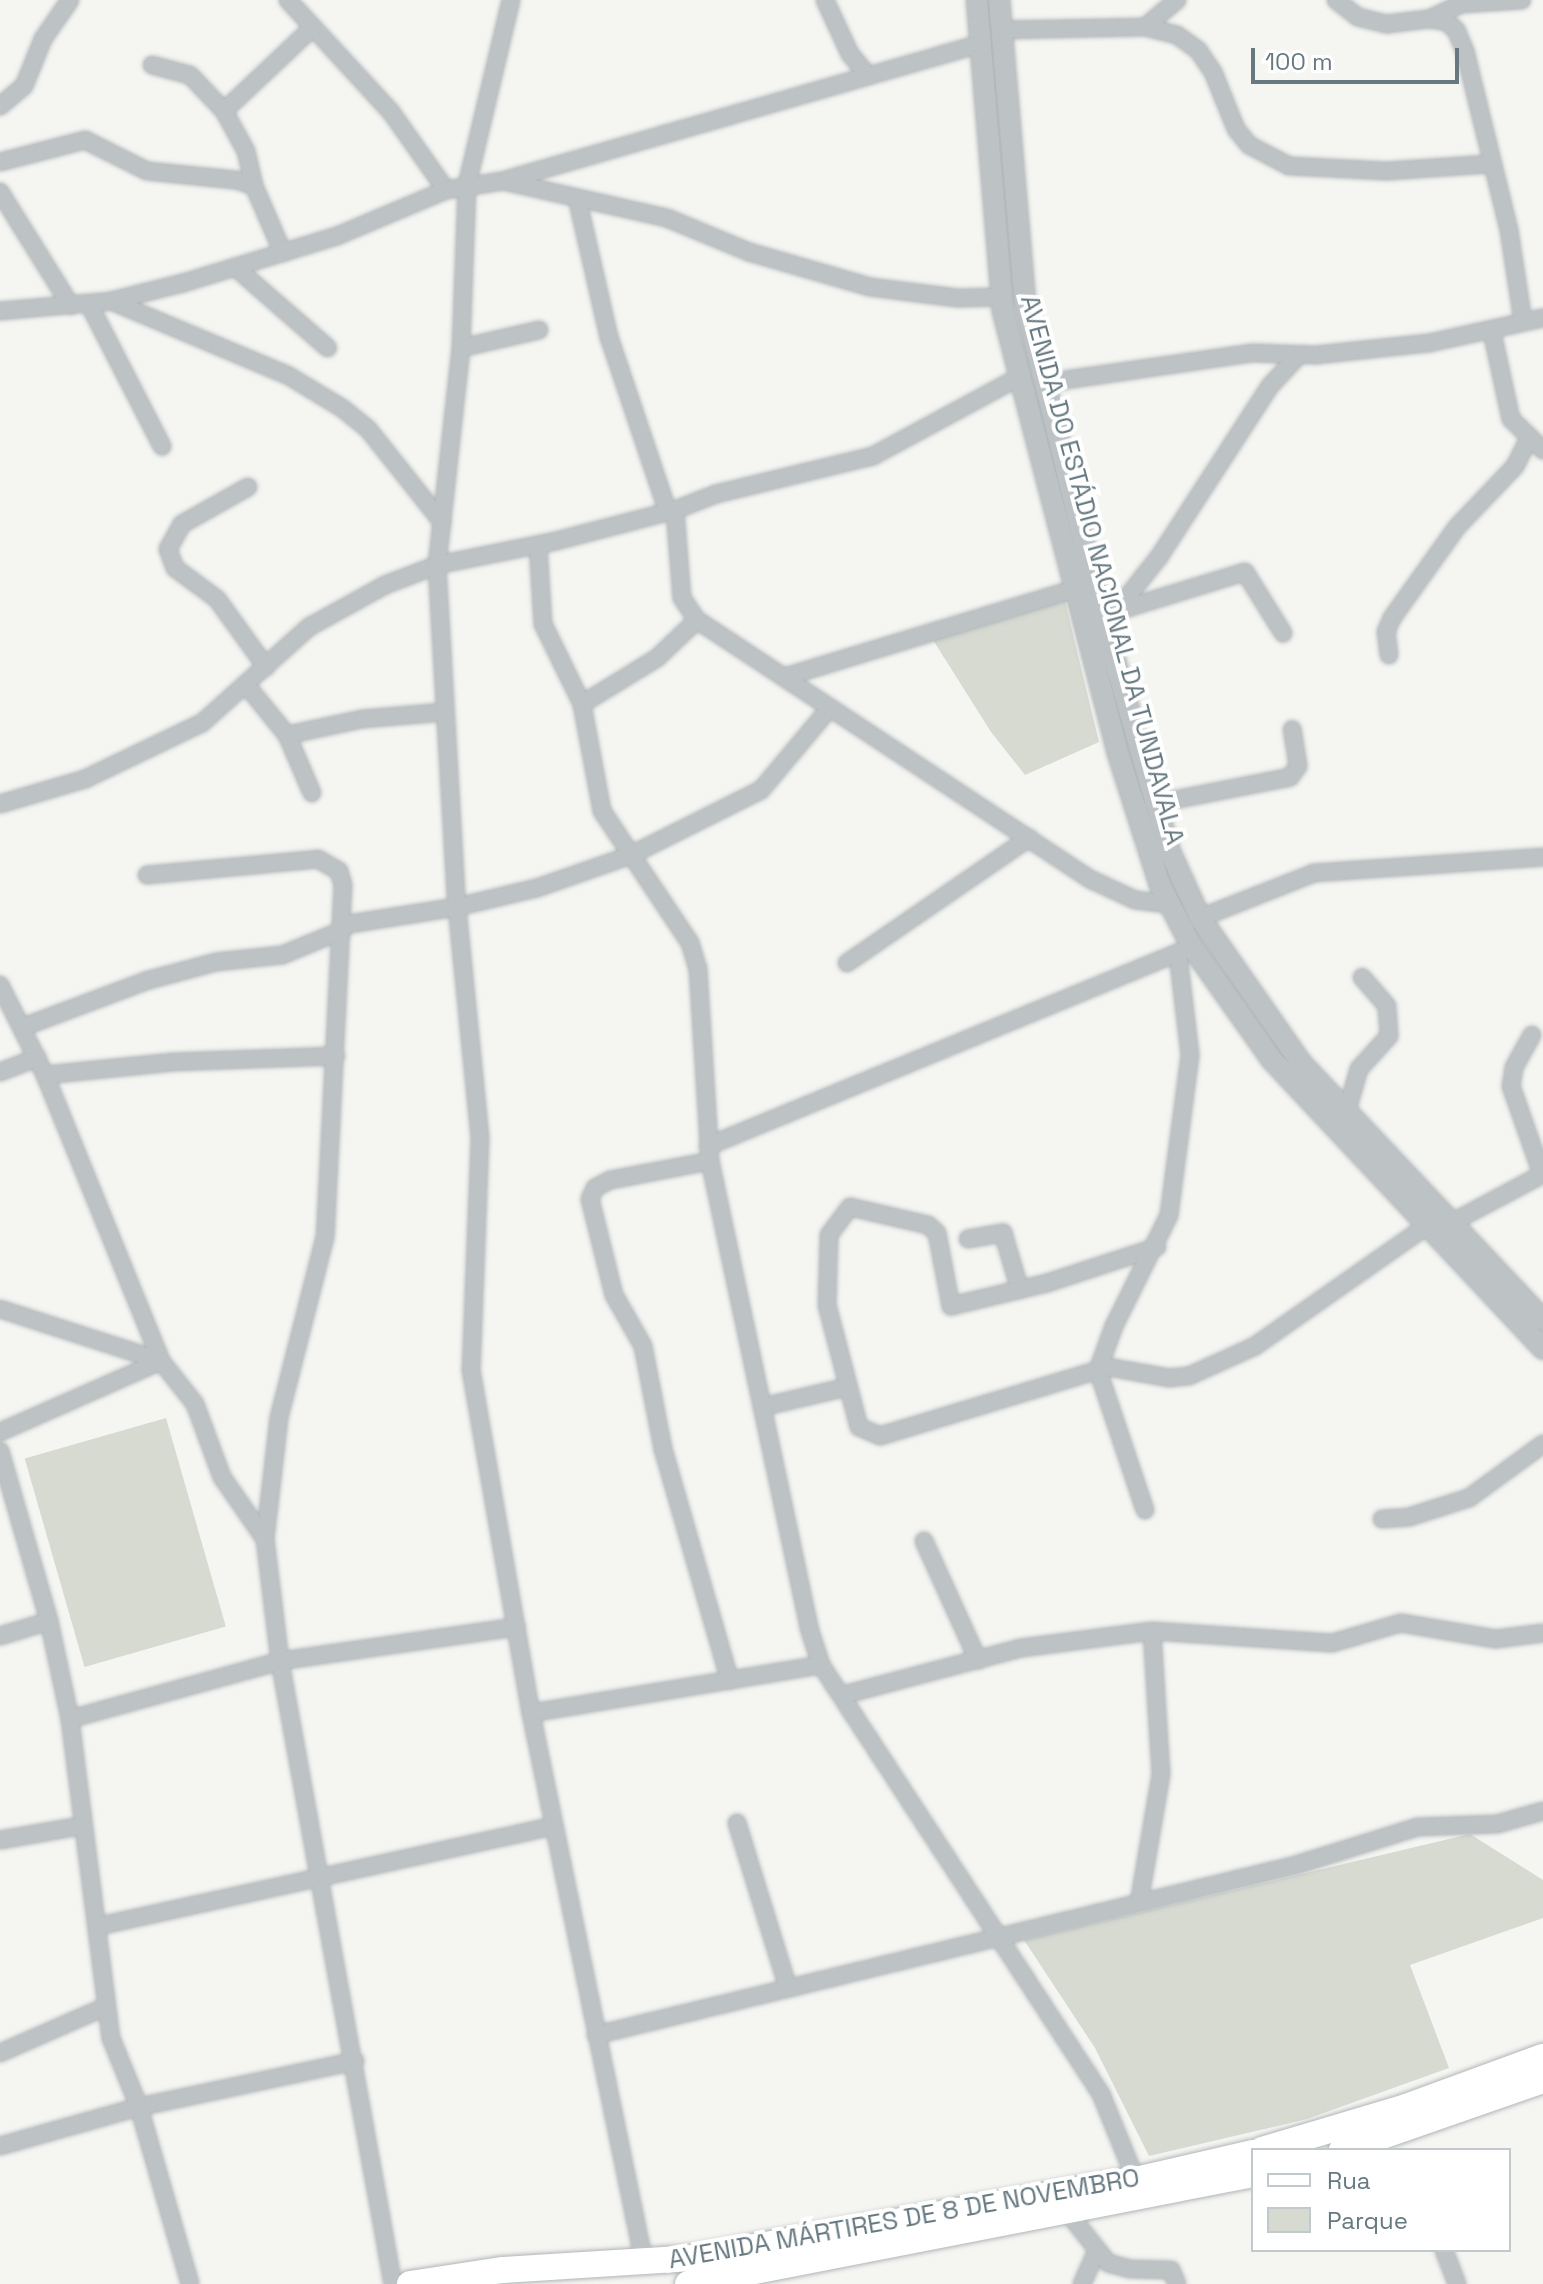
<!DOCTYPE html>
<html>
<head>
<meta charset="utf-8">
<style>
	body { margin:0 }
	#map { position:relative; width:1543px; height:2284px; overflow:hidden; background:#f5f5f2; font-family:"Space Grotesk",sans-serif }
	div>[style] { position:absolute }
	[style*='--x'] { left:calc(var(--x)*1px); top:calc(var(--y)*1px); width:calc(var(--w)*1px); rotate:calc(var(--a)*1deg) }
	.green>* { inset:0; background:#d6dad1; transform-origin:0 0 }
	.roads { filter:drop-shadow(0 0 2px #b0b6b8) drop-shadow(0 0 2px #b0b6b8) }
	.minor>* { height:16px; margin:-8px; padding:0 8px; transform-origin:8px; border-radius:8px; background:#bdc2c4 }
	.tertiary>* { height:20px; margin:-10px; padding:0 10px; transform-origin:10px; border-radius:10px; background:#bdc2c4 }
	.primary>* { height:26px; margin:-13px; padding:0 13px; transform-origin:13px; border-radius:13px; background:#fff }
	span { translate:-50% -50%; white-space:nowrap; text-align:center; line-height:1.15; -webkit-text-stroke:8px #fff; paint-order:stroke }
	.street-label { font-size:26px; color:#677980 }
	.legend { position:absolute; left:1251px; top:2148px; width:260px; height:104px; box-sizing:border-box; background:#fff; border:2px solid #c2c9cc; margin:0; padding:10px 14px; list-style:none; font-size:24px; color:#677980 }
	.legend li { display:flex; align-items:center; gap:16px; height:40px }
	.legend b { width:40px; border:2px solid #c2c9cc }
	.scale { position:absolute; left:1251px; top:48px; width:208px; height:36px; box-sizing:border-box; border:4px solid #677980; border-top:0; padding-left:10px; font-size:24px; line-height:28px; white-space:nowrap; color:#677980; -webkit-text-stroke:6px #fff; paint-order:stroke }
</style>
</head>
<body>
<div id="map">
	<div class="green">
		<i style="clip-path:polygon(1064px 597px,1099px 742px,1025px 775px,991px 732px,933px 640px)"></i>
		<i style="left:166px;top:1418px;width:217px;height:147px;rotate:74deg"></i>
		<i style="clip-path:polygon(1470px 1834px,1543px 1880px,1543px 1918px,1410px 1965px,1449px 2068px,1307px 2119px,1149px 2156px,1095px 2048px,1024px 1940px)"></i>
	</div>
	<div class="roads">
		<div class="minor">
			<i style="--x:288;--y:0;--w:152;--a:47.4"></i>
			<i style="--x:391;--y:112;--w:95;--a:54.8"></i>
			<i style="--x:511;--y:0;--w:190;--a:103.4"></i>
			<i style="--x:467;--y:185;--w:163;--a:92.1"></i>
			<i style="--x:461;--y:348;--w:218;--a:96.3"></i>
			<i style="--x:437;--y:565;--w:343;--a:86.7"></i>
			<i style="--x:457;--y:907;--w:233;--a:84.3"></i>
			<i style="--x:480;--y:1139;--w:231;--a:92.2"></i>
			<i style="--x:471;--y:1370;--w:348;--a:80.1"></i>
			<i style="--x:531;--y:1713;--w:561;--a:78.37"></i>
			<i style="--x:825;--y:0;--w:60;--a:65.2"></i>
			<i style="--x:850;--y:54;--w:26;--a:50"></i>
			<i style="--x:1336;--y:0;--w:28;--a:38"></i>
			<i style="--x:1358;--y:17;--w:30;--a:14"></i>
			<i style="--x:1387;--y:24;--w:42;--a:-6.8"></i>
			<i style="--x:1429;--y:19;--w:35;--a:-25"></i>
			<i style="--x:1461;--y:4;--w:61;--a:-3.8"></i>
			<i style="--x:1429;--y:19;--w:16;--a:7"></i>
			<i style="--x:1445;--y:21;--w:14;--a:39"></i>
			<i style="--x:1456;--y:30;--w:23;--a:67"></i>
			<i style="--x:1465;--y:51;--w:184;--a:76.2"></i>
			<i style="--x:1509;--y:230;--w:93;--a:81.3"></i>
			<i style="--x:1145;--y:27;--w:42;--a:-40.2"></i>
			<i style="--x:1001;--y:30;--w:144;--a:-1.2"></i>
			<i style="--x:1145;--y:27;--w:33;--a:14"></i>
			<i style="--x:1177;--y:35;--w:26;--a:36"></i>
			<i style="--x:1198;--y:50;--w:27;--a:56"></i>
			<i style="--x:1213;--y:72;--w:61;--a:68"></i>
			<i style="--x:1236;--y:129;--w:21;--a:51"></i>
			<i style="--x:1249;--y:145;--w:45;--a:27.7"></i>
			<i style="--x:1289;--y:166;--w:98;--a:2.9"></i>
			<i style="--x:1387;--y:171;--w:103;--a:-3.9"></i>
			<i style="--x:152;--y:65;--w:39;--a:15"></i>
			<i style="--x:190;--y:75;--w:50;--a:46.6"></i>
			<i style="--x:224;--y:111;--w:46;--a:61.2"></i>
			<i style="--x:246;--y:151;--w:36;--a:77"></i>
			<i style="--x:0;--y:106;--w:31;--a:-40"></i>
			<i style="--x:24;--y:86;--w:51;--a:-68"></i>
			<i style="--x:43;--y:39;--w:47;--a:-55.3"></i>
			<i style="--x:224;--y:111;--w:122;--a:-43.3"></i>
			<i style="--x:0;--y:162;--w:88;--a:-14.5"></i>
			<i style="--x:85;--y:140;--w:69;--a:26.6"></i>
			<i style="--x:147;--y:171;--w:89;--a:5.8"></i>
			<i style="--x:236;--y:180;--w:19;--a:18"></i>
			<i style="--x:254;--y:186;--w:73;--a:66.6"></i>
			<i style="--x:503;--y:181;--w:168;--a:12.7"></i>
			<i style="--x:667;--y:218;--w:89;--a:22.5"></i>
			<i style="--x:749;--y:252;--w:126;--a:16.1"></i>
			<i style="--x:870;--y:287;--w:88;--a:7.2"></i>
			<i style="--x:957;--y:298;--w:44;--a:-1.3"></i>
			<i style="--x:0;--y:192;--w:134;--a:58.1"></i>
			<i style="--x:578;--y:202;--w:139;--a:77.1"></i>
			<i style="--x:609;--y:337;--w:185;--a:71.4"></i>
			<i style="--x:235;--y:267;--w:123;--a:41.1"></i>
			<i style="--x:111;--y:301;--w:193;--a:22.8"></i>
			<i style="--x:289;--y:376;--w:62;--a:31.1"></i>
			<i style="--x:342;--y:408;--w:33;--a:39"></i>
			<i style="--x:368;--y:429;--w:119;--a:51.5"></i>
			<i style="--x:89;--y:304;--w:160;--a:62.8"></i>
			<i style="--x:0;--y:311;--w:111;--a:-5.1"></i>
			<i style="--x:111;--y:301;--w:74;--a:-14"></i>
			<i style="--x:183;--y:283;--w:161;--a:-17"></i>
			<i style="--x:337;--y:236;--w:118;--a:-22.9"></i>
			<i style="--x:446;--y:190;--w:57;--a:-9.1"></i>
			<i style="--x:502;--y:181;--w:498;--a:-16"></i>
			<i style="--x:1492;--y:332;--w:89;--a:77.7"></i>
			<i style="--x:1511;--y:419;--w:45;--a:44.1"></i>
			<i style="--x:461;--y:348;--w:80;--a:-13"></i>
			<i style="--x:1044;--y:383;--w:211;--a:-8.2"></i>
			<i style="--x:1253;--y:353;--w:63;--a:1.8"></i>
			<i style="--x:1316;--y:355;--w:114;--a:-6.1"></i>
			<i style="--x:1429;--y:343;--w:117;--a:-12.4"></i>
			<i style="--x:248;--y:487;--w:76;--a:150.7"></i>
			<i style="--x:182;--y:524;--w:29;--a:119"></i>
			<i style="--x:168;--y:549;--w:20;--a:70"></i>
			<i style="--x:175;--y:568;--w:52;--a:36.4"></i>
			<i style="--x:217;--y:599;--w:84;--a:54.2"></i>
			<i style="--x:675;--y:510;--w:88;--a:85.5"></i>
			<i style="--x:682;--y:598;--w:27;--a:56"></i>
			<i style="--x:697;--y:620;--w:473;--a:33.4"></i>
			<i style="--x:1092;--y:880;--w:47;--a:24.9"></i>
			<i style="--x:1135;--y:900;--w:33;--a:7"></i>
			<i style="--x:538;--y:545;--w:79;--a:86.4"></i>
			<i style="--x:543;--y:624;--w:89;--a:64"></i>
			<i style="--x:582;--y:704;--w:109;--a:79.4"></i>
			<i style="--x:602;--y:811;--w:159;--a:56.3"></i>
			<i style="--x:690;--y:943;--w:27;--a:73"></i>
			<i style="--x:698;--y:969;--w:192;--a:86.4"></i>
			<i style="--x:710;--y:1161;--w:477;--a:78"></i>
			<i style="--x:809;--y:1628;--w:39;--a:72"></i>
			<i style="--x:821;--y:1665;--w:512;--a:56.87"></i>
			<i style="--x:1101;--y:2094;--w:93;--a:67.9"></i>
			<i style="--x:1116;--y:611;--w:69;--a:-51.5"></i>
			<i style="--x:1159;--y:557;--w:204;--a:-57"></i>
			<i style="--x:1270;--y:386;--w:41;--a:-47"></i>
			<i style="--x:1114;--y:612;--w:137;--a:-17"></i>
			<i style="--x:1245;--y:572;--w:72;--a:58.1"></i>
			<i style="--x:1389;--y:655;--w:23;--a:-97"></i>
			<i style="--x:1386;--y:632;--w:15;--a:-67"></i>
			<i style="--x:1392;--y:618;--w:112;--a:-54.5"></i>
			<i style="--x:1457;--y:527;--w:84;--a:-46.4"></i>
			<i style="--x:1515;--y:466;--w:29;--a:-63"></i>
			<i style="--x:788;--y:676;--w:299;--a:-16.9"></i>
			<i style="--x:247;--y:686;--w:63;--a:50.8"></i>
			<i style="--x:287;--y:735;--w:63;--a:66.7"></i>
			<i style="--x:582;--y:704;--w:88;--a:-31.5"></i>
			<i style="--x:657;--y:658;--w:55;--a:-43.5"></i>
			<i style="--x:287;--y:735;--w:77;--a:-12"></i>
			<i style="--x:362;--y:719;--w:83;--a:-4.8"></i>
			<i style="--x:0;--y:804;--w:89;--a:-16.4"></i>
			<i style="--x:85;--y:779;--w:130;--a:-25.6"></i>
			<i style="--x:202;--y:723;--w:144;--a:-41.9"></i>
			<i style="--x:309;--y:627;--w:87;--a:-28.9"></i>
			<i style="--x:385;--y:585;--w:56;--a:-21"></i>
			<i style="--x:437;--y:565;--w:121;--a:-11.4"></i>
			<i style="--x:556;--y:541;--w:123;--a:-14.6"></i>
			<i style="--x:675;--y:510;--w:44;--a:-21.3"></i>
			<i style="--x:716;--y:494;--w:162;--a:-13.6"></i>
			<i style="--x:873;--y:456;--w:166;--a:-28.4"></i>
			<i style="--x:1153;--y:804;--w:140;--a:-11.1"></i>
			<i style="--x:1290;--y:777;--w:14;--a:-54"></i>
			<i style="--x:1298;--y:766;--w:37;--a:-99"></i>
			<i style="--x:147;--y:875;--w:172;--a:-5.3"></i>
			<i style="--x:318;--y:859;--w:24;--a:30"></i>
			<i style="--x:339;--y:871;--w:15;--a:74"></i>
			<i style="--x:343;--y:885;--w:352;--a:92.9"></i>
			<i style="--x:325;--y:1237;--w:187;--a:104.3"></i>
			<i style="--x:279;--y:1418;--w:122;--a:96.6"></i>
			<i style="--x:265;--y:1539;--w:123;--a:83"></i>
			<i style="--x:280;--y:1661;--w:633;--a:79.72"></i>
			<i style="--x:1200;--y:918;--w:123;--a:-21.5"></i>
			<i style="--x:1314;--y:873;--w:230;--a:-4"></i>
			<i style="--x:343;--y:925;--w:115;--a:-9"></i>
			<i style="--x:457;--y:907;--w:82;--a:-13.4"></i>
			<i style="--x:537;--y:888;--w:100;--a:-19.3"></i>
			<i style="--x:631;--y:855;--w:145;--a:-26.6"></i>
			<i style="--x:761;--y:790;--w:106;--a:-50"></i>
			<i style="--x:847;--y:963;--w:221;--a:-34.5"></i>
			<i style="--x:0;--y:985;--w:101;--a:63.4"></i>
			<i style="--x:45;--y:1075;--w:309;--a:67.9"></i>
			<i style="--x:23;--y:1027;--w:134;--a:-20.5"></i>
			<i style="--x:149;--y:980;--w:69;--a:-15"></i>
			<i style="--x:216;--y:962;--w:66;--a:-6.1"></i>
			<i style="--x:282;--y:955;--w:66;--a:-22.3"></i>
			<i style="--x:1532;--y:1035;--w:38;--a:119"></i>
			<i style="--x:1514;--y:1068;--w:18;--a:99"></i>
			<i style="--x:1511;--y:1086;--w:93;--a:70.6"></i>
			<i style="--x:0;--y:1072;--w:40;--a:-21"></i>
			<i style="--x:45;--y:1075;--w:129;--a:-5.8"></i>
			<i style="--x:173;--y:1062;--w:163;--a:-2.1"></i>
			<i style="--x:1346;--y:1114;--w:47;--a:-73.9"></i>
			<i style="--x:1359;--y:1069;--w:45;--a:-47.7"></i>
			<i style="--x:1389;--y:1036;--w:30;--a:-94"></i>
			<i style="--x:1387;--y:1006;--w:38;--a:-131"></i>
			<i style="--x:708;--y:1146;--w:518;--a:-22.36"></i>
			<i style="--x:710;--y:1161;--w:102;--a:169.2"></i>
			<i style="--x:610;--y:1180;--w:17;--a:152"></i>
			<i style="--x:595;--y:1188;--w:12;--a:114"></i>
			<i style="--x:590;--y:1199;--w:99;--a:76"></i>
			<i style="--x:614;--y:1295;--w:59;--a:60.4"></i>
			<i style="--x:643;--y:1346;--w:105;--a:79"></i>
			<i style="--x:663;--y:1449;--w:241;--a:73.9"></i>
			<i style="--x:1451;--y:1223;--w:104;--a:-28"></i>
			<i style="--x:968;--y:1239;--w:36;--a:-10"></i>
			<i style="--x:1003;--y:1233;--w:59;--a:73.4"></i>
			<i style="--x:1157;--y:1247;--w:116;--a:161.9"></i>
			<i style="--x:1047;--y:1283;--w:99;--a:166.5"></i>
			<i style="--x:951;--y:1306;--w:74;--a:-100.9"></i>
			<i style="--x:937;--y:1233;--w:12;--a:-138"></i>
			<i style="--x:928;--y:1225;--w:80;--a:-167"></i>
			<i style="--x:850;--y:1207;--w:35;--a:127"></i>
			<i style="--x:829;--y:1235;--w:70;--a:91.6"></i>
			<i style="--x:827;--y:1305;--w:126;--a:75.3"></i>
			<i style="--x:859;--y:1427;--w:23;--a:23"></i>
			<i style="--x:880;--y:1436;--w:238;--a:-16.8"></i>
			<i style="--x:1108;--y:1367;--w:62;--a:10.2"></i>
			<i style="--x:1169;--y:1378;--w:20;--a:-6"></i>
			<i style="--x:1189;--y:1376;--w:72;--a:-24.4"></i>
			<i style="--x:1255;--y:1346;--w:208;--a:-35"></i>
			<i style="--x:0;--y:1309;--w:169;--a:17.9"></i>
			<i style="--x:161;--y:1361;--w:55;--a:51.7"></i>
			<i style="--x:195;--y:1404;--w:78;--a:69.7"></i>
			<i style="--x:222;--y:1477;--w:75;--a:55.3"></i>
			<i style="--x:762;--y:1407;--w:87;--a:-13.2"></i>
			<i style="--x:0;--y:1432;--w:176;--a:-23.8"></i>
			<i style="--x:0;--y:1451;--w:177;--a:73.9"></i>
			<i style="--x:49;--y:1621;--w:100;--a:77.9"></i>
			<i style="--x:70;--y:1719;--w:322;--a:82.7"></i>
			<i style="--x:111;--y:2038;--w:74;--a:67.9"></i>
			<i style="--x:139;--y:2107;--w:184;--a:73.9"></i>
			<i style="--x:1145;--y:1510;--w:148;--a:-108.6"></i>
			<i style="--x:1098;--y:1370;--w:47;--a:-70"></i>
			<i style="--x:1114;--y:1326;--w:124;--a:-63.6"></i>
			<i style="--x:1169;--y:1215;--w:161;--a:-82.5"></i>
			<i style="--x:1190;--y:1055;--w:102;--a:-96.8"></i>
			<i style="--x:1382;--y:1519;--w:27;--a:-4"></i>
			<i style="--x:1409;--y:1517;--w:63;--a:-17.6"></i>
			<i style="--x:1469;--y:1498;--w:92;--a:-36.1"></i>
			<i style="--x:924;--y:1541;--w:131;--a:65.6"></i>
			<i style="--x:0;--y:1636;--w:51;--a:-17"></i>
			<i style="--x:843;--y:1695;--w:184;--a:-14.8"></i>
			<i style="--x:1021;--y:1648;--w:132;--a:-7.4"></i>
			<i style="--x:1152;--y:1631;--w:180;--a:3.8"></i>
			<i style="--x:1332;--y:1643;--w:72;--a:-16.2"></i>
			<i style="--x:1401;--y:1623;--w:96;--a:9.6"></i>
			<i style="--x:1496;--y:1639;--w:47;--a:-7.3"></i>
			<i style="--x:531;--y:1713;--w:294;--a:-9.4"></i>
			<i style="--x:70;--y:1719;--w:218;--a:-15.4"></i>
			<i style="--x:280;--y:1661;--w:239;--a:-8.2"></i>
			<i style="--x:737;--y:1823;--w:173;--a:72.8"></i>
			<i style="--x:0;--y:1840;--w:81;--a:-9.9"></i>
			<i style="--x:1139;--y:1903;--w:131;--a:-80.3"></i>
			<i style="--x:1161;--y:1774;--w:143;--a:-93.6"></i>
			<i style="--x:99;--y:1926;--w:466;--a:-12.4"></i>
			<i style="--x:596;--y:2035;--w:720;--a:-13.65"></i>
			<i style="--x:1296;--y:1865;--w:127;--a:-17.4"></i>
			<i style="--x:1417;--y:1827;--w:80;--a:-2.1"></i>
			<i style="--x:1497;--y:1824;--w:48;--a:-15.8"></i>
			<i style="--x:0;--y:2053;--w:115;--a:-23.7"></i>
			<i style="--x:0;--y:2146;--w:144;--a:-15.7"></i>
			<i style="--x:139;--y:2107;--w:221;--a:-12"></i>
			<i style="--x:1068;--y:2213;--w:64;--a:51.3"></i>
			<i style="--x:1108;--y:2263;--w:23;--a:15"></i>
			<i style="--x:1130;--y:2269;--w:41;--a:1.4"></i>
			<i style="--x:1171;--y:2270;--w:15;--a:67"></i>
			<i style="--x:1444;--y:2250;--w:36;--a:69"></i>
			<i style="--x:1082;--y:2284;--w:36;--a:-66"></i>
		</div>
		<div class="tertiary">
			<i style="--x:977;--y:0;--w:312;--a:85.2"></i>
			<i style="--x:1003;--y:311;--w:454;--a:75.4"></i>
			<i style="--x:1117;--y:750;--w:142;--a:72.3"></i>
			<i style="--x:1160;--y:885;--w:70;--a:62.7"></i>
			<i style="--x:1192;--y:947;--w:138;--a:54.7"></i>
			<i style="--x:1272;--y:1060;--w:396;--a:46.8"></i>
			<i style="--x:999;--y:0;--w:302;--a:85.1"></i>
			<i style="--x:1025;--y:301;--w:324;--a:76.3"></i>
			<i style="--x:1102;--y:616;--w:243;--a:74"></i>
			<i style="--x:1169;--y:850;--w:75;--a:65.5"></i>
			<i style="--x:1200;--y:918;--w:177;--a:55.1"></i>
			<i style="--x:1301;--y:1063;--w:353;--a:46.7"></i>
		</div>
		<div class="primary">
			<i style="--x:1262;--y:2150;--w:150;--a:-16.6"></i>
			<i style="--x:1406;--y:2107;--w:146;--a:-20.1"></i>
			<i style="--x:1342;--y:2150;--w:213;--a:-19.2"></i>
			<i style="--x:410;--y:2284;--w:94;--a:-8.6"></i>
			<i style="--x:503;--y:2270;--w:189;--a:-3.6"></i>
			<i style="--x:692;--y:2258;--w:451;--a:-10"></i>
			<i style="--x:1136;--y:2180;--w:120;--a:-13"></i>
			<i style="--x:688;--y:2284;--w:576;--a:-11.02"></i>
		</div>
	</div>
	<div class="street-label">
		<span style="left:1102px;top:570px;rotate:75deg">AVENIDA DO ESTÁDIO NACIONAL DA TUNDAVALA</span>
		<span style="left:904px;top:2219px;rotate:-10deg">AVENIDA MÁRTIRES DE 8 DE NOVEMBRO</span>
	</div>
	<ul class="legend">
	<li><b style="height:10px;background:#fff"></b>Rua</li>
	<li><b style="height:22px;background:#d6dad1"></b>Parque</li>
	</ul>
	<div class="scale">100 m</div>
</div>
</body>
</html>
